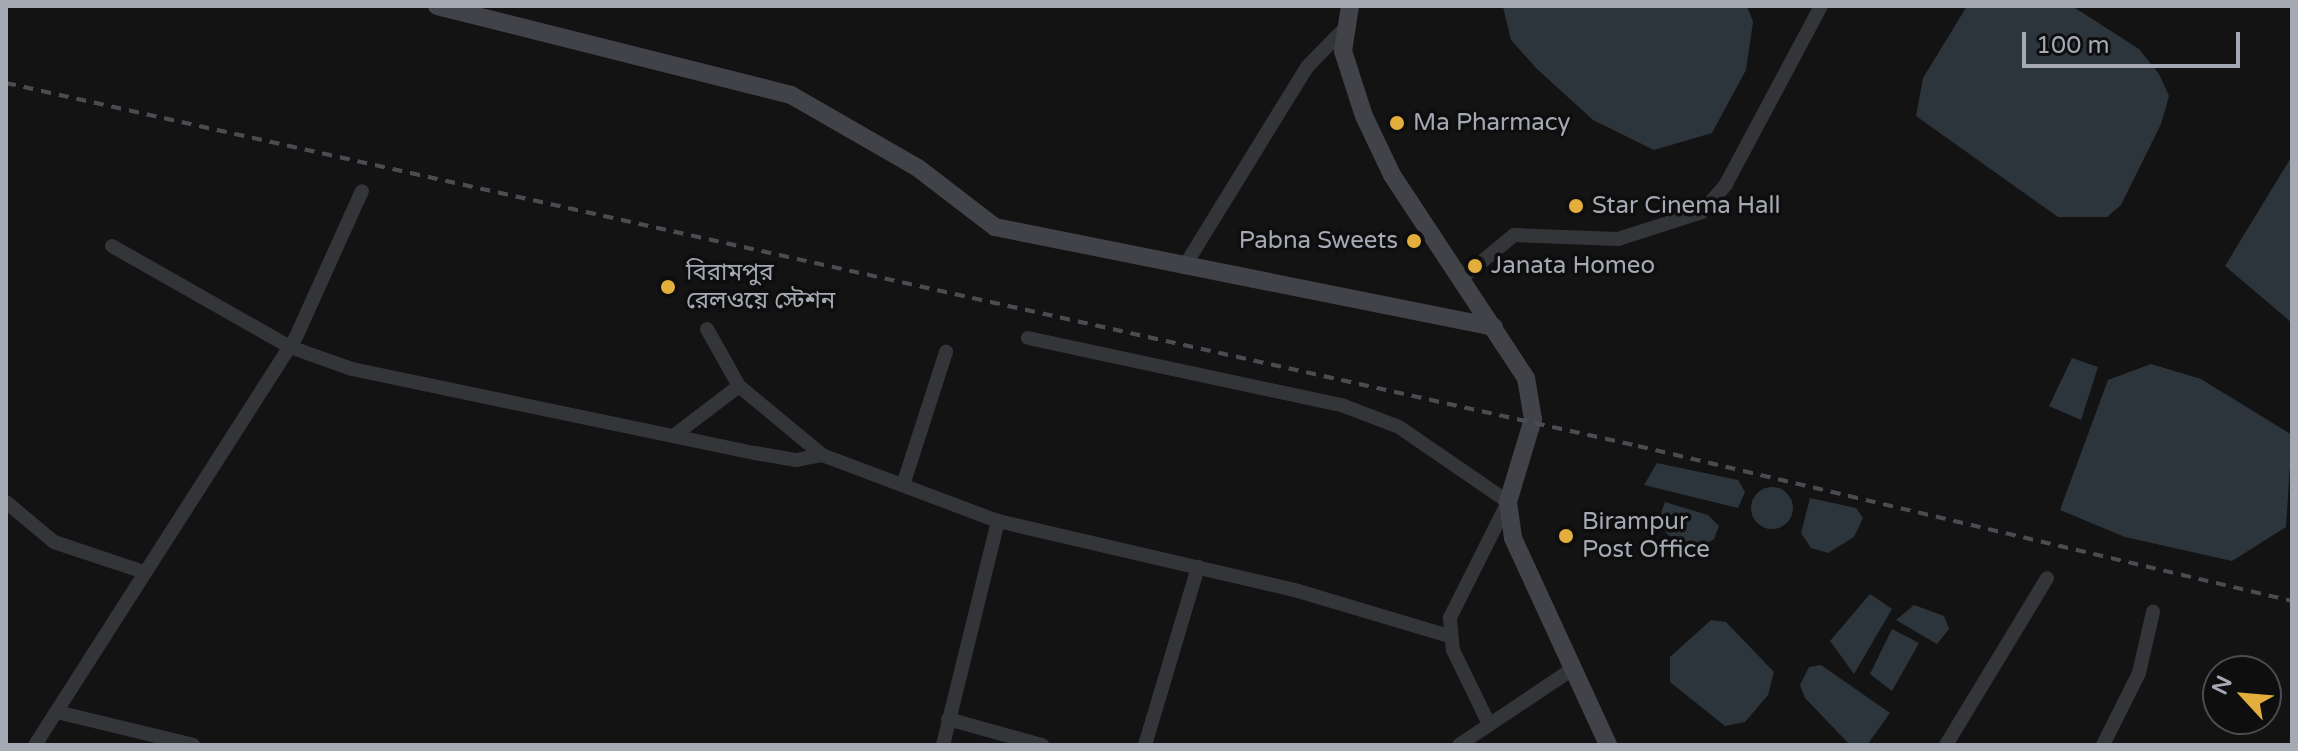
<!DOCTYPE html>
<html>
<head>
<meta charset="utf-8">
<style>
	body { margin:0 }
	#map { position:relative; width:2298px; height:751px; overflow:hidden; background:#131314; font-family:"Varela Round","Noto Sans Bengali",sans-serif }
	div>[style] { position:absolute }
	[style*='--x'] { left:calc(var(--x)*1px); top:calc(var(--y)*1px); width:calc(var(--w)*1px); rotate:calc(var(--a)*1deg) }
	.water>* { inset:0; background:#2d353c }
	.round { border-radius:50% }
	.street>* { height:14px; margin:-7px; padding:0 7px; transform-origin:7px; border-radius:7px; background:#343539 }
	.secondary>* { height:18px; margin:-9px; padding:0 9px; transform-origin:9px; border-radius:9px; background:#424348 }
	.rail>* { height:4px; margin-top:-2px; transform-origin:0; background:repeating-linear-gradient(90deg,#4b4c52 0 10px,transparent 0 18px) }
	.dots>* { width:22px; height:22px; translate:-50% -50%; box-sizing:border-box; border:4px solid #0e0e0f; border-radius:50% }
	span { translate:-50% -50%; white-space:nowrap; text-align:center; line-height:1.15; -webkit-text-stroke:7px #0e0e0f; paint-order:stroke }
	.poi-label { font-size:24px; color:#a5a9b3 }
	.left { translate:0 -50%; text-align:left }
	.right { translate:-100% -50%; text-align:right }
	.frame { position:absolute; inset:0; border:8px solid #a5a9b3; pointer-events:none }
	.north { position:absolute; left:2202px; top:655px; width:80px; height:80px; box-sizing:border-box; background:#0e0e0f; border:2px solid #4a4c51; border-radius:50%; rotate:296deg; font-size:22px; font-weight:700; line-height:32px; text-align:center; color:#a5a9b3 }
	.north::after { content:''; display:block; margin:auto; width:28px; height:36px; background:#e3ae3c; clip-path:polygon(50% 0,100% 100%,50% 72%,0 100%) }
	.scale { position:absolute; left:2022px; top:32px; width:218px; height:36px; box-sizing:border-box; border:4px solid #a5a9b3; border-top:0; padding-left:10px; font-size:24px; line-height:28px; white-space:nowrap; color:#a5a9b3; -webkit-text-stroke:6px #0e0e0f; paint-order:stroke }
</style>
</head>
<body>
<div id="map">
	<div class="water">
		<i style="clip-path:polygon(1747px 6px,1753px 22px,1746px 70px,1712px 133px,1654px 150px,1593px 120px,1537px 69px,1511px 40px,1503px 7px)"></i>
		<i style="clip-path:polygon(1967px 6px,2072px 6px,2139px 49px,2159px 74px,2169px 96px,2161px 124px,2121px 205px,2107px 217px,2058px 217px,1916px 116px,1923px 78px)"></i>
		<i style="clip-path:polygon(2292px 156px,2292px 323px,2225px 266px)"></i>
		<i style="clip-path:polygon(2072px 358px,2098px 367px,2081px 420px,2049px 406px)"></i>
		<i style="clip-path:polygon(2151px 364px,2201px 379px,2292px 435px,2286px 527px,2232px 561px,2125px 537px,2060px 510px,2108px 380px)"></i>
		<i style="clip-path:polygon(1657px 463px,1738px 480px,1745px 492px,1738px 508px,1644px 485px)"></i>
		<i class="round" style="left:1751px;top:487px;width:42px;height:42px"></i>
		<i style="clip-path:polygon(1810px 498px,1856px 508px,1863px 518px,1854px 537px,1828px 553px,1811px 548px,1801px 533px)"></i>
		<i style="clip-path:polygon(1665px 502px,1708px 515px,1719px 526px,1714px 539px,1701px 547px,1668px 535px,1658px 521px)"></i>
		<i style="clip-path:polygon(1870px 594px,1892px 609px,1854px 674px,1830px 641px)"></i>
		<i style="clip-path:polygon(1914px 605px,1944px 616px,1949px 629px,1937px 644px,1896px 620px)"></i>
		<i style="clip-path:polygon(1711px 620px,1726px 622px,1774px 672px,1768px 695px,1745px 722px,1725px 726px,1670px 682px,1670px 657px)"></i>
		<i style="clip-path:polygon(1892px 629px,1919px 643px,1892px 691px,1870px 674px)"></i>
		<i style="clip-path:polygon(1821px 665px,1890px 713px,1867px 745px,1850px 745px,1805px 698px,1800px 685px,1809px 667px)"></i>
	</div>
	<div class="street">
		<i style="--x:112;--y:246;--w:205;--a:29.6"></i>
		<i style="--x:290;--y:347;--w:66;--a:19.5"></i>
		<i style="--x:352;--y:369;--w:412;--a:11.8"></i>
		<i style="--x:755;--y:453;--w:42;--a:9.7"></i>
		<i style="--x:796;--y:460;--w:26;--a:-11"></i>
		<i style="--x:1184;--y:267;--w:235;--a:-58.4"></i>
		<i style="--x:1307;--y:67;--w:54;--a:-45.7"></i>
		<i style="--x:1462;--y:278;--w:67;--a:-39.6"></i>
		<i style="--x:1514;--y:235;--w:104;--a:2.2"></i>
		<i style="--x:1618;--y:239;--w:88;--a:-17.8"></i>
		<i style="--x:1702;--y:212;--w:37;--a:-49"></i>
		<i style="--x:1726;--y:184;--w:202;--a:-61.9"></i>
		<i style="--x:707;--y:329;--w:65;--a:60.7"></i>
		<i style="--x:739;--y:386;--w:108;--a:39.7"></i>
		<i style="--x:822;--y:455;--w:188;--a:20.6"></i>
		<i style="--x:998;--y:521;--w:308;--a:13.1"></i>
		<i style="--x:1298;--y:591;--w:158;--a:16.6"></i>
		<i style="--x:1028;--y:338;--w:323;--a:12.1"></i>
		<i style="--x:1344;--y:406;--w:59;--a:20.9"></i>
		<i style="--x:1399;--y:427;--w:132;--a:34.5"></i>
		<i style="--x:1508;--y:502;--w:130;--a:116.6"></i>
		<i style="--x:1450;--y:618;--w:32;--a:85"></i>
		<i style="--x:1453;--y:650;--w:82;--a:64.1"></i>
		<i style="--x:676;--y:434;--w:79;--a:-37.3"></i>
		<i style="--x:904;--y:482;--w:137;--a:-72.1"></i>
		<i style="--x:6;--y:502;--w:62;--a:39.8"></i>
		<i style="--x:54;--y:542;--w:92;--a:18.4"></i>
		<i style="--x:57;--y:712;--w:140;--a:13.6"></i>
		<i style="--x:948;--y:719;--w:98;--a:15.5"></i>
		<i style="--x:35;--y:745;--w:484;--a:-57.4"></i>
		<i style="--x:296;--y:337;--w:160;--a:-65.7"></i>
		<i style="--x:943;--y:745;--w:231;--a:-76.2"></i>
		<i style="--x:1145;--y:745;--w:186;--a:-73.4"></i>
		<i style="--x:1459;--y:745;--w:135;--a:-33.8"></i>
		<i style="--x:1946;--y:745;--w:195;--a:-58.8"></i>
		<i style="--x:2103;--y:745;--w:80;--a:-63.4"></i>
		<i style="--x:2139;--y:673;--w:63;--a:-77.1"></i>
	</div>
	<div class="secondary">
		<i style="--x:437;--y:6;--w:365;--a:14.1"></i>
		<i style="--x:791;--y:95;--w:146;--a:29.9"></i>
		<i style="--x:918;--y:168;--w:97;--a:37.5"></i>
		<i style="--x:995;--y:227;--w:509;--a:11.33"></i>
		<i style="--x:1350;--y:6;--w:46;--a:98.8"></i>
		<i style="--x:1343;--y:51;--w:68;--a:72.1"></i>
		<i style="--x:1364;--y:116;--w:65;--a:64.6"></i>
		<i style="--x:1392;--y:175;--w:243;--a:56.6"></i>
		<i style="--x:1526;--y:378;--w:42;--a:80.3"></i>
		<i style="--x:1533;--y:419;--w:87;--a:106.8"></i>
		<i style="--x:1508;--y:502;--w:36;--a:82"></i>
		<i style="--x:1513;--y:538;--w:228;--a:65.3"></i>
	</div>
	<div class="rail">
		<i style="--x:6;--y:83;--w:1672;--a:12.54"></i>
		<i style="--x:1638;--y:446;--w:672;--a:13.33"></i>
	</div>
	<div class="dots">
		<i style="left:1397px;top:123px;background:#e3ae3c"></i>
		<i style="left:1576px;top:206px;background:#e3ae3c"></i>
		<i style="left:1414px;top:241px;background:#e3ae3c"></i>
		<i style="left:1475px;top:266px;background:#e3ae3c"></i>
		<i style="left:668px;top:287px;background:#e3ae3c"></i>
		<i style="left:1566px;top:536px;background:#e3ae3c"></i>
	</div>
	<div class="poi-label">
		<span class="left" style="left:1413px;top:123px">Ma Pharmacy</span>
		<span class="left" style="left:1592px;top:206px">Star Cinema Hall</span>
		<span class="right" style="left:1398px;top:241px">Pabna Sweets</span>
		<span class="left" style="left:1491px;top:266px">Janata Homeo</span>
		<span class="left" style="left:686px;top:287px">বিরামপুর<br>রেলওয়ে স্টেশন</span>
		<span class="left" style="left:1582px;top:536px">Birampur<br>Post Office</span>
	</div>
	<div class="frame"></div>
	<div class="north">N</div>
	<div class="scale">100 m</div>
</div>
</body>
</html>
